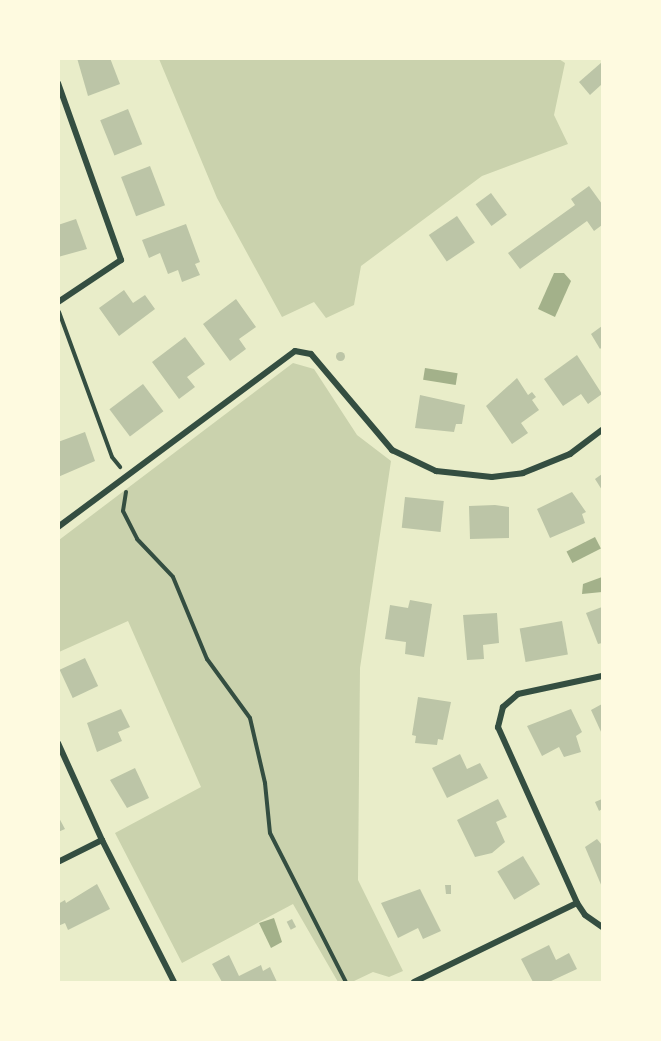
<!DOCTYPE html>
<html>
<head>
<meta charset="utf-8">
<style>
	body { margin:0 }
	#map { position:relative; width:661px; height:1041px; overflow:hidden; background:#e9edc9; font-family:"Source Sans 3",sans-serif }
	div>[style] { position:absolute }
	[style*='--x'] { left:calc(var(--x)*1px); top:calc(var(--y)*1px); width:calc(var(--w)*1px); rotate:calc(var(--a)*1deg) }
	.green>* { inset:0; background:#cad2ad }
	.water>* { inset:0; background:#a3b18a; transform-origin:0 0 }
	.building>* { inset:0; background:#bcc5a7; transform-origin:0 0 }
	.round { border-radius:50% }
	.path>* { height:4px; margin:-2px; padding:0 2px; transform-origin:2px; border-radius:2px; background:#344e41 }
	.minor>* { height:6px; margin:-3px; padding:0 3px; transform-origin:3px; border-radius:3px; background:#344e41 }
	span { translate:-50% -50%; white-space:nowrap; text-align:center; line-height:1.15; -webkit-text-stroke:5px #fefae0; paint-order:stroke }
	.frame { position:absolute; inset:0; border:60px solid #fefae0; pointer-events:none }
</style>
</head>
<body>
<div id="map">
	<div class="green">
		<i style="clip-path:polygon(159px 59px,559px 59px,565px 63px,554px 115px,568px 144px,482px 176px,361px 266px,354px 305px,326px 318px,314px 302px,282px 317px,217px 198px)"></i>
		<i style="clip-path:polygon(293px 363px,314px 369px,357px 435px,391px 461px,360px 668px,358px 880px,403px 971px,389px 977px,373px 972px,352px 982px,338px 982px,293px 904px,182px 963px,115px 833px,201px 787px,128px 621px,59px 652px,59px 540px)"></i>
	</div>
	<div class="water">
		<i style="clip-path:polygon(554px 273px,564px 273px,571px 281px,555px 317px,538px 309px)"></i>
		<i style="left:425px;top:368px;width:33px;height:12px;rotate:9deg"></i>
		<i style="left:595px;top:537px;width:13px;height:32px;rotate:63deg"></i>
		<i style="clip-path:polygon(602px 577px,602px 592px,582px 594px,583px 584px)"></i>
		<i style="clip-path:polygon(274px 918px,282px 942px,271px 948px,259px 923px)"></i>
	</div>
	<div class="building">
		<i style="clip-path:polygon(77px 58px,110px 58px,120px 84px,88px 96px)"></i>
		<i style="clip-path:polygon(602px 62px,602px 84px,590px 95px,579px 82px)"></i>
		<i style="left:128px;top:109px;width:38px;height:30px;rotate:68deg"></i>
		<i style="left:150px;top:166px;width:42px;height:31px;rotate:69deg"></i>
		<i style="clip-path:polygon(589px 186px,602px 204px,602px 225px,594px 231px,587px 221px,520px 269px,508px 253px,575px 205px,571px 199px)"></i>
		<i style="left:491px;top:193px;width:27px;height:19px;rotate:54deg"></i>
		<i style="left:457px;top:216px;width:32px;height:34px;rotate:56deg"></i>
		<i style="clip-path:polygon(76px 219px,87px 249px,58px 257px,58px 225px)"></i>
		<i style="clip-path:polygon(186px 224px,200px 262px,195px 264px,200px 275px,182px 282px,178px 270px,168px 274px,160px 253px,149px 258px,142px 240px)"></i>
		<i style="clip-path:polygon(124px 290px,133px 303px,145px 295px,155px 309px,119px 336px,99px 308px)"></i>
		<i style="clip-path:polygon(236px 299px,256px 327px,239px 339px,246px 349px,230px 361px,203px 324px)"></i>
		<i style="clip-path:polygon(602px 326px,602px 347px,600px 349px,591px 334px)"></i>
		<i style="clip-path:polygon(185px 337px,205px 364px,187px 377px,195px 387px,179px 399px,152px 362px)"></i>
		<i class="round" style="left:335.5px;top:351.5px;width:9px;height:9px"></i>
		<i style="clip-path:polygon(577px 355px,602px 394px,588px 404px,581px 394px,563px 406px,544px 379px)"></i>
		<i style="clip-path:polygon(517px 378px,528px 395px,532px 392px,536px 397px,532px 400px,539px 410px,521px 423px,528px 433px,512px 444px,486px 406px)"></i>
		<i style="left:143px;top:384px;width:34px;height:42px;rotate:53deg"></i>
		<i style="clip-path:polygon(420px 395px,465px 405px,462px 424px,456px 424px,454px 432px,415px 428px)"></i>
		<i style="clip-path:polygon(85px 432px,95px 461px,58px 477px,58px 442px)"></i>
		<i style="clip-path:polygon(602px 474px,602px 490px,595px 479px)"></i>
		<i style="clip-path:polygon(572px 492px,586px 512px,582px 514px,585px 523px,550px 538px,537px 509px)"></i>
		<i style="left:405px;top:497px;width:39px;height:31px;rotate:6deg"></i>
		<i style="clip-path:polygon(495px 505px,509px 507px,509px 538px,470px 539px,469px 506px)"></i>
		<i style="clip-path:polygon(410px 600px,432px 604px,424px 657px,405px 654px,406px 642px,385px 639px,390px 605px,408px 608px)"></i>
		<i style="clip-path:polygon(602px 607px,602px 643px,598px 644px,586px 613px)"></i>
		<i style="clip-path:polygon(497px 613px,499px 643px,483px 645px,484px 659px,467px 660px,463px 615px)"></i>
		<i style="left:562px;top:621px;width:34px;height:43px;rotate:80deg"></i>
		<i style="left:85px;top:658px;width:31px;height:28px;rotate:65deg"></i>
		<i style="clip-path:polygon(418px 697px,451px 702px,443px 740px,438px 739px,437px 745px,415px 743px,416px 736px,412px 735px)"></i>
		<i style="clip-path:polygon(602px 704px,602px 734px,591px 710px)"></i>
		<i style="clip-path:polygon(121px 709px,130px 727px,118px 732px,122px 741px,97px 752px,87px 723px)"></i>
		<i style="clip-path:polygon(571px 709px,582px 732px,576px 736px,581px 752px,564px 757px,559px 747px,542px 756px,527px 726px)"></i>
		<i style="clip-path:polygon(460px 754px,467px 769px,480px 763px,488px 778px,447px 798px,432px 768px)"></i>
		<i style="clip-path:polygon(135px 768px,149px 798px,127px 808px,110px 780px)"></i>
		<i style="clip-path:polygon(498px 799px,507px 817px,496px 822px,505px 842px,492px 853px,475px 857px,457px 820px)"></i>
		<i style="clip-path:polygon(602px 799px,602px 809px,599px 811px,595px 802px)"></i>
		<i style="clip-path:polygon(58px 816px,65px 829px,58px 832px)"></i>
		<i style="clip-path:polygon(597px 839px,602px 845px,602px 887px,585px 847px)"></i>
		<i style="left:523px;top:856px;width:33px;height:30px;rotate:59deg"></i>
		<i style="clip-path:polygon(97px 884px,110px 909px,68px 930px,65px 923px,58px 926px,58px 904px,65px 900px,66px 903px)"></i>
		<i style="clip-path:polygon(445px 885px,451px 885px,451px 894px,446px 894px)"></i>
		<i style="clip-path:polygon(420px 889px,441px 931px,423px 939px,418px 928px,398px 938px,381px 903px)"></i>
		<i style="left:292px;top:919px;width:9px;height:6px;rotate:63deg"></i>
		<i style="clip-path:polygon(549px 945px,556px 960px,569px 953px,577px 969px,549px 982px,533px 982px,521px 959px)"></i>
		<i style="clip-path:polygon(229px 955px,239px 976px,261px 965px,263px 971px,270px 967px,277px 982px,222px 982px,212px 964px)"></i>
	</div>
	<div class="path">
		<i style="--x:59;--y:312;--w:154;--a:69.9"></i>
		<i style="--x:112;--y:457;--w:13;--a:51"></i>
		<i style="--x:126;--y:492;--w:19;--a:99"></i>
		<i style="--x:123;--y:511;--w:31;--a:63"></i>
		<i style="--x:137;--y:539;--w:52;--a:46.5"></i>
		<i style="--x:173;--y:577;--w:89;--a:67.5"></i>
		<i style="--x:207;--y:659;--w:73;--a:53.9"></i>
		<i style="--x:250;--y:718;--w:67;--a:77"></i>
		<i style="--x:265;--y:783;--w:50;--a:84.3"></i>
		<i style="--x:270;--y:833;--w:167;--a:63"></i>
	</div>
	<div class="minor">
		<i style="--x:58;--y:83;--w:188;--a:70.4"></i>
		<i style="--x:121;--y:260;--w:76;--a:146.3"></i>
		<i style="--x:58;--y:527;--w:295;--a:-36.6"></i>
		<i style="--x:295;--y:351;--w:16;--a:11"></i>
		<i style="--x:311;--y:354;--w:126;--a:49.8"></i>
		<i style="--x:392;--y:450;--w:49;--a:25.5"></i>
		<i style="--x:436;--y:471;--w:56;--a:6.1"></i>
		<i style="--x:492;--y:477;--w:31;--a:-7"></i>
		<i style="--x:523;--y:473;--w:51;--a:-22"></i>
		<i style="--x:570;--y:454;--w:40;--a:-37"></i>
		<i style="--x:602;--y:676;--w:86;--a:167.9"></i>
		<i style="--x:518;--y:694;--w:20;--a:139"></i>
		<i style="--x:503;--y:707;--w:21;--a:104"></i>
		<i style="--x:498;--y:727;--w:193;--a:65.8"></i>
		<i style="--x:577;--y:903;--w:14;--a:56"></i>
		<i style="--x:585;--y:915;--w:21;--a:35"></i>
		<i style="--x:58;--y:743;--w:107;--a:65.6"></i>
		<i style="--x:102;--y:840;--w:49;--a:153.4"></i>
		<i style="--x:102;--y:840;--w:159;--a:63.1"></i>
		<i style="--x:414;--y:982;--w:181;--a:-25.9"></i>
	</div>
	<div class="frame"></div>
</div>
</body>
</html>
